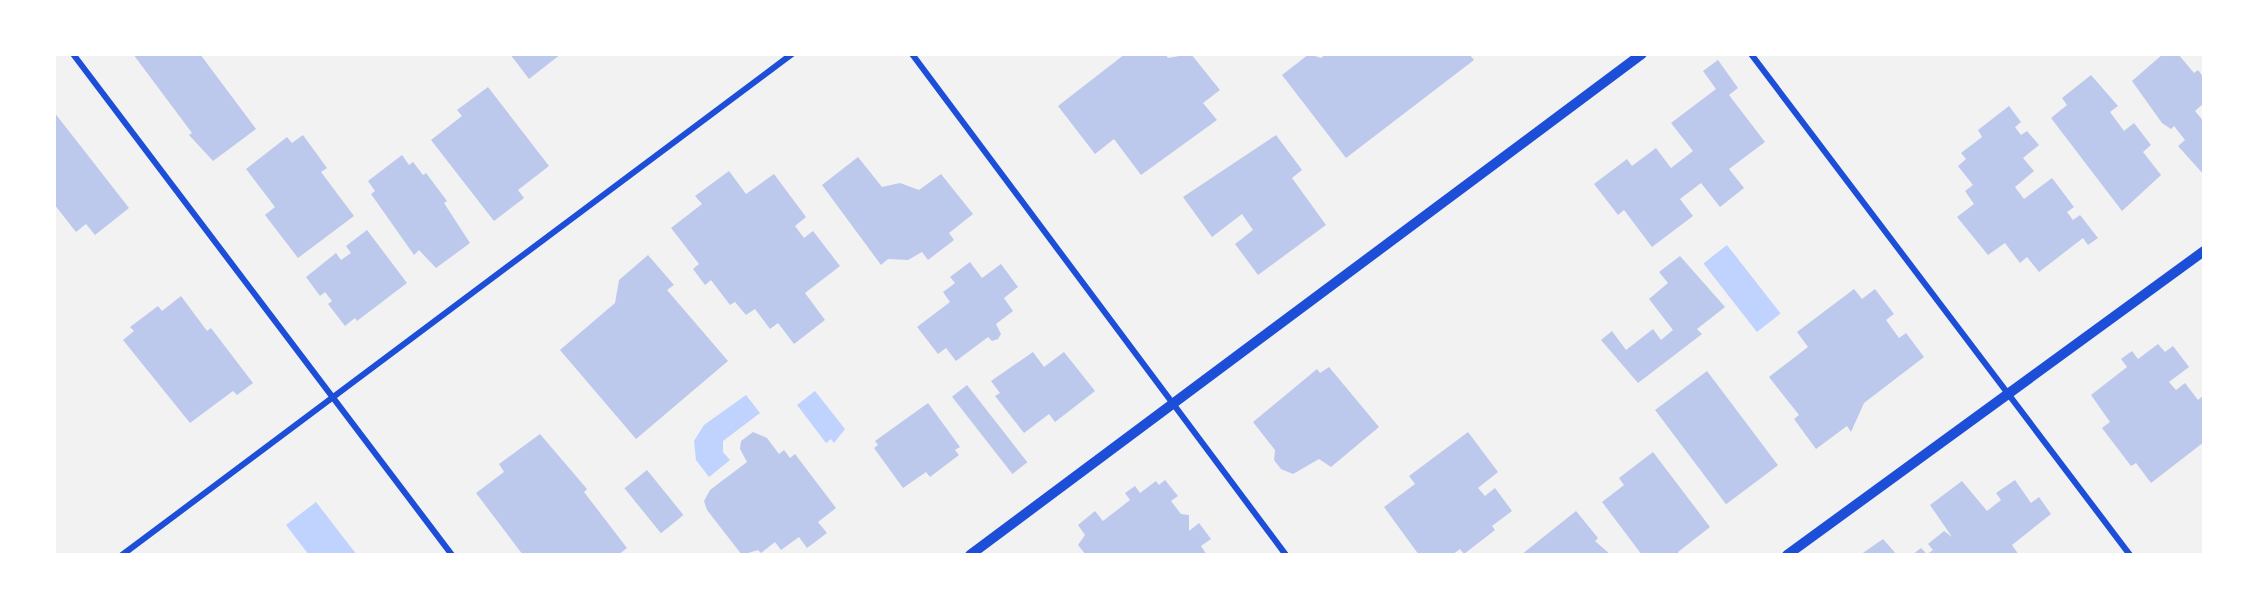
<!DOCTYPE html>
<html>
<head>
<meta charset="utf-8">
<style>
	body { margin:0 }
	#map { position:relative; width:2258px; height:609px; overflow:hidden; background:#f2f2f2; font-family:"Noto Sans",sans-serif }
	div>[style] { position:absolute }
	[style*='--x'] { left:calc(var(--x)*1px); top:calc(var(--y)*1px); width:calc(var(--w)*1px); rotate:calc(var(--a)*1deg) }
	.water>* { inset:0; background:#bfd3fe; transform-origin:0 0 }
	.building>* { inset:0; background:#bdc9ec; transform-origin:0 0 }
	.minor>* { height:6px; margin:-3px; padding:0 3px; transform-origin:3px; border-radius:3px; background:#1d4ed8 }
	.tertiary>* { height:10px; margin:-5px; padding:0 5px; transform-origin:5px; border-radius:5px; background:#1d4ed8 }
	span { translate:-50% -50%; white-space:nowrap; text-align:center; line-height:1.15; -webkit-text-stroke:6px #fff; paint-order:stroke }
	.frame { position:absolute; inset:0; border:56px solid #fff; pointer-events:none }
</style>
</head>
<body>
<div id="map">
	<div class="water">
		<i style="left:1727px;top:245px;width:87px;height:30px;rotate:52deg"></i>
		<i style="clip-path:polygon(815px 391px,845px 429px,834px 443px,831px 439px,826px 443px,797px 405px)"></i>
		<i style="clip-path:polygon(746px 395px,760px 413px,723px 441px,723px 452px,730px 460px,709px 477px,696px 460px,694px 441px,704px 425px)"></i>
		<i style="clip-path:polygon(316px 502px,357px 555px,309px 555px,286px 525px)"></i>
	</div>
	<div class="building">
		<i style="clip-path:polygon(133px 54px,200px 54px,256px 129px,213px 161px,189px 135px,192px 133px)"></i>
		<i style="clip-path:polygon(510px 54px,561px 54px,529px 79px)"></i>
		<i style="clip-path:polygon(1125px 54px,1165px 54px,1168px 58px,1191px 54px,1220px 90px,1203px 103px,1217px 120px,1141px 175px,1114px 139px,1095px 154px,1058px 106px)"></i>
		<i style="clip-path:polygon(1309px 54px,1321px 58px,1326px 54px,1469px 54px,1474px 60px,1346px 158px,1282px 75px)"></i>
		<i style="clip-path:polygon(2163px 54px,2178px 54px,2194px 73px,2198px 70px,2204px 78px,2204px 103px,2195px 111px,2204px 122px,2204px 175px,2178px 146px,2185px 140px,2174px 126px,2171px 129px,2162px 123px,2132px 81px)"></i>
		<i style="clip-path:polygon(1718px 60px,1738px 88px,1729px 95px,1765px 142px,1729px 169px,1744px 188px,1720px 207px,1701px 183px,1680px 199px,1693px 216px,1652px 247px,1624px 210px,1618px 215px,1594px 184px,1627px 159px,1632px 166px,1656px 148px,1671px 168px,1693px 151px,1671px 123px,1716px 89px,1703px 71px)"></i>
		<i style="clip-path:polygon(2091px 75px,2118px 106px,2110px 112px,2124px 131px,2134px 123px,2151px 145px,2143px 152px,2161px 175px,2122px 211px,2051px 118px,2067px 105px,2062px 98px)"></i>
		<i style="clip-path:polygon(488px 87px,549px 166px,518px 190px,524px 198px,494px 221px,431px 140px,462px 116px,457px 110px)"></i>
		<i style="clip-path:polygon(2009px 106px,2021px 122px,2015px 127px,2021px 135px,2027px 131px,2039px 145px,2023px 158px,2034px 171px,2015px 187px,2024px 199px,2052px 178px,2074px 207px,2067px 212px,2073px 220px,2080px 215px,2098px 238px,2088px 245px,2083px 238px,2039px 272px,2027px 257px,2020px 263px,2005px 243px,1988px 255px,1957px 217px,1974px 204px,1965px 191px,1973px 185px,1958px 166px,1966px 159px,1961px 153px,1982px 137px,1978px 130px)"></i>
		<i style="clip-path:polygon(54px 112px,129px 208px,95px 235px,86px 224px,76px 232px,54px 204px)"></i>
		<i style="clip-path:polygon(303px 135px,327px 168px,321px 172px,354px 216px,298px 258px,265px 215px,275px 207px,246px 169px,287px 137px,292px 143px)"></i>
		<i style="clip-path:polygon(1276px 135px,1302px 170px,1292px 178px,1326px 225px,1258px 275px,1235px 244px,1253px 230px,1242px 214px,1212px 237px,1183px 197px)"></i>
		<i style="clip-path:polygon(402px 155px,409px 165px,413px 162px,423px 175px,426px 173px,447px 201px,444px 203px,470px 243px,436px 268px,419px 250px,414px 255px,371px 194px,375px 191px,368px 181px)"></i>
		<i style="clip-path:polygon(858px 157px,882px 187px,900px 183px,919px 190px,941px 174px,973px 214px,949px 233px,954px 240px,928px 260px,922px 252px,908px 260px,888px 259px,881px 265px,822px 185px)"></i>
		<i style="clip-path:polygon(729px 171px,746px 194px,774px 174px,806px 217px,795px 226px,804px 238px,813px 231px,840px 266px,805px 293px,825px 320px,794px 344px,778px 323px,770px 329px,755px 309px,746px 315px,735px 302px,730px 305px,711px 280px,705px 285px,693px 269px,699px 264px,671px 228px,702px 204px,695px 196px)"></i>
		<i style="clip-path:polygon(367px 230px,407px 283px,357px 321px,355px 318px,345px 326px,328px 304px,332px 301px,325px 292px,320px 296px,306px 277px,336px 253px,341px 260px,351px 253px,346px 246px)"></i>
		<i style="clip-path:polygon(648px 255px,674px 285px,667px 290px,728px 361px,636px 439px,560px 350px,615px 303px,619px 280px)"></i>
		<i style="clip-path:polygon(1680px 256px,1725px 307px,1697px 329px,1702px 334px,1638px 383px,1601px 340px,1612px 331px,1626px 350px,1653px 329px,1661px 340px,1673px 330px,1649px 299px,1668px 283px,1659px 272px)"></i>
		<i style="clip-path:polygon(970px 262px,982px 278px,1001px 264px,1018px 287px,1004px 298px,1013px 311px,996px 324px,1001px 334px,998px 339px,992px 341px,988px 337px,956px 361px,946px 348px,938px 354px,917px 327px,950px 302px,943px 292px,955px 283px,950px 277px)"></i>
		<i style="clip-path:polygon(1854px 289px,1862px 299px,1875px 289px,1894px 314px,1886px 320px,1899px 338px,1906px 333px,1924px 357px,1864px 403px,1851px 432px,1847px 426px,1816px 449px,1794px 419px,1799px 415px,1769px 377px,1808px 347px,1797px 332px)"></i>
		<i style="clip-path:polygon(181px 296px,207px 331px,211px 328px,253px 383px,237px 395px,233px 391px,190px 423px,123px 340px,134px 331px,130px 327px,158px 306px,162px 311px)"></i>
		<i style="clip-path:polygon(2158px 344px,2165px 352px,2173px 346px,2189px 367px,2169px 382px,2176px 390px,2185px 383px,2198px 400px,2204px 395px,2204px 442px,2151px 483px,2136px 463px,2131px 466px,2102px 428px,2110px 422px,2091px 395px,2127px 367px,2121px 359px,2132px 351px,2138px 359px)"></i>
		<i style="clip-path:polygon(1033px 352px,1044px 367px,1064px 352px,1095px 391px,1055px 422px,1049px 414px,1024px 433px,995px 396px,1000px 393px,991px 381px)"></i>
		<i style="clip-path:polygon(1329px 367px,1379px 427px,1331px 467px,1319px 459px,1293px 474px,1281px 469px,1274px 460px,1275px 450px,1253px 422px,1317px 369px,1320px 373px)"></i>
		<i style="left:1707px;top:371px;width:118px;height:65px;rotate:53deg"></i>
		<i style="left:967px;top:385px;width:98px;height:19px;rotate:52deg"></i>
		<i style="clip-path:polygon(928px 403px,960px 447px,955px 450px,959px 455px,930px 477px,926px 472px,903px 488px,874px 448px,878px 445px,875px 441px)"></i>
		<i style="clip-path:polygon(753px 432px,767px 438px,779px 454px,784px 450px,790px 458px,795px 454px,836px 508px,818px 522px,827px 533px,807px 548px,799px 537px,781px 550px,775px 542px,761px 553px,758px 550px,742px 555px,707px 510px,704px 501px,710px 490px,747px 462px,740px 449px,741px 441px)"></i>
		<i style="clip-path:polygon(1468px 432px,1498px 472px,1478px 488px,1485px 496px,1495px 488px,1512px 511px,1492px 526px,1495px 530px,1464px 554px,1460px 549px,1452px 555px,1419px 555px,1384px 507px,1415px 484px,1409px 476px)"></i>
		<i style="clip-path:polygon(540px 434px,587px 489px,584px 492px,627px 548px,618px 555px,523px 555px,476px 493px,504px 472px,499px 464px)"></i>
		<i style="clip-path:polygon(1653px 452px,1710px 527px,1678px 552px,1680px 555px,1642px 555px,1602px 502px,1624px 485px,1619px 478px)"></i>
		<i style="left:647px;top:470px;width:58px;height:29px;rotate:51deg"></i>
		<i style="clip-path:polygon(1165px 480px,1178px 496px,1171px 501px,1181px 514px,1189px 515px,1189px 531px,1199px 523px,1211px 539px,1201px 546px,1207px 555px,1086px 555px,1078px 545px,1085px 535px,1078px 525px,1095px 511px,1103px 521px,1130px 500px,1125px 493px,1135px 486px,1140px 493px,1156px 481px,1159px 485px)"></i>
		<i style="clip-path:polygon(2015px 480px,2031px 503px,2039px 497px,2051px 514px,2012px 545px,2019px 555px,1912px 555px,1921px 548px,1927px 554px,1933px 550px,1928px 544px,1944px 531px,1952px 537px,1930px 505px,1962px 481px,1987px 511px,2001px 500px,1996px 493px)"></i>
		<i style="clip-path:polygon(1576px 511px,1598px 538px,1595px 541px,1611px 555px,1521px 555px)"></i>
		<i style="clip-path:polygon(1883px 539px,1897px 555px,1860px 555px)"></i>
	</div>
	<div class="minor">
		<i style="--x:73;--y:54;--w:628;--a:52.89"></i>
		<i style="--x:912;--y:54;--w:625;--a:53.26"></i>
		<i style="--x:1751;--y:54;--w:628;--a:52.89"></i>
		<i style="--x:122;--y:555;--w:837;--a:-36.79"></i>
	</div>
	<div class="tertiary">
		<i style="--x:970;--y:555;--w:838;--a:-36.71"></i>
		<i style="--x:1787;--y:555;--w:516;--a:-36.09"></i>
	</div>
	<div class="frame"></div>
</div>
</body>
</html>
